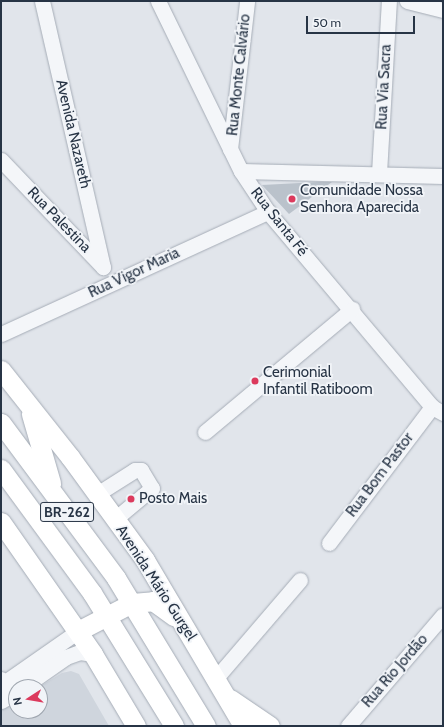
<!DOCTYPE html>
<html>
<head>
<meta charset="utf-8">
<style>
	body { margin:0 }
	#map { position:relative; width:444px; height:727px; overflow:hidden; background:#e1e5eb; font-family:Cabin,sans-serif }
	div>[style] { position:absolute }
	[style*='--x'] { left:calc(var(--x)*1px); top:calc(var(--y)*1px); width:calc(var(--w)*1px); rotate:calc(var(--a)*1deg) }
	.built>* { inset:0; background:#cfd5dd }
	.building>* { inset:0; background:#bac2cb }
	.roads { filter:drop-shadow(0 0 1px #a5acb6) drop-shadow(0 0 1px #a5acb6) }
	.minor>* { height:15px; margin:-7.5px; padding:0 7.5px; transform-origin:7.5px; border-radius:7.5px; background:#f4f6f9 }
	.major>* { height:19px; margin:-9.5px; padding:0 9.5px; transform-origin:9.5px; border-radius:9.5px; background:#fff }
	.dots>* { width:11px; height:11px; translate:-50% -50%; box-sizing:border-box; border:2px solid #f1f4f8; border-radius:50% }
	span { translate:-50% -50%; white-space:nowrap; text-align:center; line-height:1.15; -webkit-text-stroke:3.5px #f1f4f8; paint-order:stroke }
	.shield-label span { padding:1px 3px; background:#f1f4f8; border:1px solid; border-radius:3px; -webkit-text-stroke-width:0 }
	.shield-label { font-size:14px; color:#273445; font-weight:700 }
	.street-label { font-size:15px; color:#273445 }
	.poi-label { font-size:15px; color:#273445 }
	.left { translate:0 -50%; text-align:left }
	.frame { position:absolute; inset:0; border:2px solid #273445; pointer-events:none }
	.north { position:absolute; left:8px; top:679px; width:40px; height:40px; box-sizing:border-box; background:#f1f4f8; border:1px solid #a0a7b0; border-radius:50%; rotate:258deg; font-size:11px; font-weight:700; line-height:16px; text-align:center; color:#273445 }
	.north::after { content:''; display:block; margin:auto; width:14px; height:18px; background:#dc3a5d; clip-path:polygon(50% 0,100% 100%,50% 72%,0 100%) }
	.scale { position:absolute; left:306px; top:16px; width:109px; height:18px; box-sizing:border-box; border:2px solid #273445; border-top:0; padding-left:5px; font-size:12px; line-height:14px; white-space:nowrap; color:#273445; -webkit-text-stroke:3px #f1f4f8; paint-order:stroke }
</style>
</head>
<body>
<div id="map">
	<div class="built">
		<i style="clip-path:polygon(71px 671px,79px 674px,109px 726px,1px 726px,1px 710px,16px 701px,16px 711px,40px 711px,39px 687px,62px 673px)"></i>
	</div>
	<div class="building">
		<i style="clip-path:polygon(319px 182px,332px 182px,289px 214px,262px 185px)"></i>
	</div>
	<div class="roads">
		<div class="minor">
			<i style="--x:42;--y:1;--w:273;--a:77.1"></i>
			<i style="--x:158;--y:1;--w:189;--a:64"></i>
			<i style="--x:241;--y:171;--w:49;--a:56.6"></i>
			<i style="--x:268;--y:212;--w:255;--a:49.9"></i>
			<i style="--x:432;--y:407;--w:13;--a:29"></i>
			<i style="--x:407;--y:1;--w:37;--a:14"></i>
			<i style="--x:230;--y:149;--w:149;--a:-83.4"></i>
			<i style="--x:1;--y:160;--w:148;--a:46.4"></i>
			<i style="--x:241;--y:171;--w:202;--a:1.4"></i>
			<i style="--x:379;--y:173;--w:172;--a:-86.7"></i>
			<i style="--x:1;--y:334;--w:294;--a:-24.6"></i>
			<i style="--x:205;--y:432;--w:192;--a:-39.9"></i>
			<i style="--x:97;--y:494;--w:45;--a:-32.3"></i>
			<i style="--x:135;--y:470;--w:6;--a:0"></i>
			<i style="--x:141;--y:470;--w:21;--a:59"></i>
			<i style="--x:152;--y:488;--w:48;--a:140"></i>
			<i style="--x:329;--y:543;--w:171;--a:-52.9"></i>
			<i style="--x:216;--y:678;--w:129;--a:-49.4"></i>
			<i style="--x:1;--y:679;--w:19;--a:47"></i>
			<i style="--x:1;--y:685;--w:94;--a:-35"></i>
			<i style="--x:23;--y:687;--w:52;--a:-34.9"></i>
			<i style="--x:66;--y:657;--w:15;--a:-20"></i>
			<i style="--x:80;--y:652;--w:13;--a:9"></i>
			<i style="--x:1;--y:701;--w:17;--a:-31"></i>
			<i style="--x:348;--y:726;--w:146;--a:-49.4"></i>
		</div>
		<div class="major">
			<i style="--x:1;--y:370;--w:111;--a:51.6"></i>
			<i style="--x:70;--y:457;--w:127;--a:53.9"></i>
			<i style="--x:145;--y:560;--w:193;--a:59.4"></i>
			<i style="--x:31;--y:414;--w:72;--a:73.8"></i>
			<i style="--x:1;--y:423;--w:193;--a:53.4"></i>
			<i style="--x:116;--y:578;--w:173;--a:58.7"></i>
			<i style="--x:1;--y:469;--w:154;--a:53.7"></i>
			<i style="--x:92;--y:593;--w:156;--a:58.3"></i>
			<i style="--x:1;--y:522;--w:161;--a:55.1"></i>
			<i style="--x:93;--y:654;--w:84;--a:59.2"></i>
			<i style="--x:78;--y:631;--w:61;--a:-27.4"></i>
			<i style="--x:132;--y:603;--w:21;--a:-5"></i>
			<i style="--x:153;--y:601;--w:26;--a:36"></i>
			<i style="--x:230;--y:699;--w:48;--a:34"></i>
		</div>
	</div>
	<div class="dots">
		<i style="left:292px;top:199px;background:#dc3a5d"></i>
		<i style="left:255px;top:381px;background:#dc3a5d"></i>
		<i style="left:131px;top:499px;background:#dc3a5d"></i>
	</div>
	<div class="shield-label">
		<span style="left:67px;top:512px">BR-262</span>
	</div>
	<div class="street-label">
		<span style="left:239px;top:75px;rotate:-84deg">Rua Monte Calvário</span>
		<span style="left:384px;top:87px;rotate:-87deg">Rua Via Sacra</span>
		<span style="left:73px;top:134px;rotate:77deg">Avenida Nazareth</span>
		<span style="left:59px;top:220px;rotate:46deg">Rua Palestina</span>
		<span style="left:279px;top:222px;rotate:52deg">Rua Santa Fé</span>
		<span style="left:134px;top:273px;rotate:-25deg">Rua Vigor Maria</span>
		<span style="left:380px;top:475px;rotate:-53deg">Rua Bom Pastor</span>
		<span style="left:156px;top:583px;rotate:57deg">Avenida Mário Gurgel</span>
		<span style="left:395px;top:671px;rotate:-49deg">Rua Rio Jordão</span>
	</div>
	<div class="poi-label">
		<span class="left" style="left:300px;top:199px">Comunidade Nossa<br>Senhora Aparecida</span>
		<span class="left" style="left:263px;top:381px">Cerimonial<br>Infantil Ratiboom</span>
		<span class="left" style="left:139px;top:499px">Posto Mais</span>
	</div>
	<div class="frame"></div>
	<div class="north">N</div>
	<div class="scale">50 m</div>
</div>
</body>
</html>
